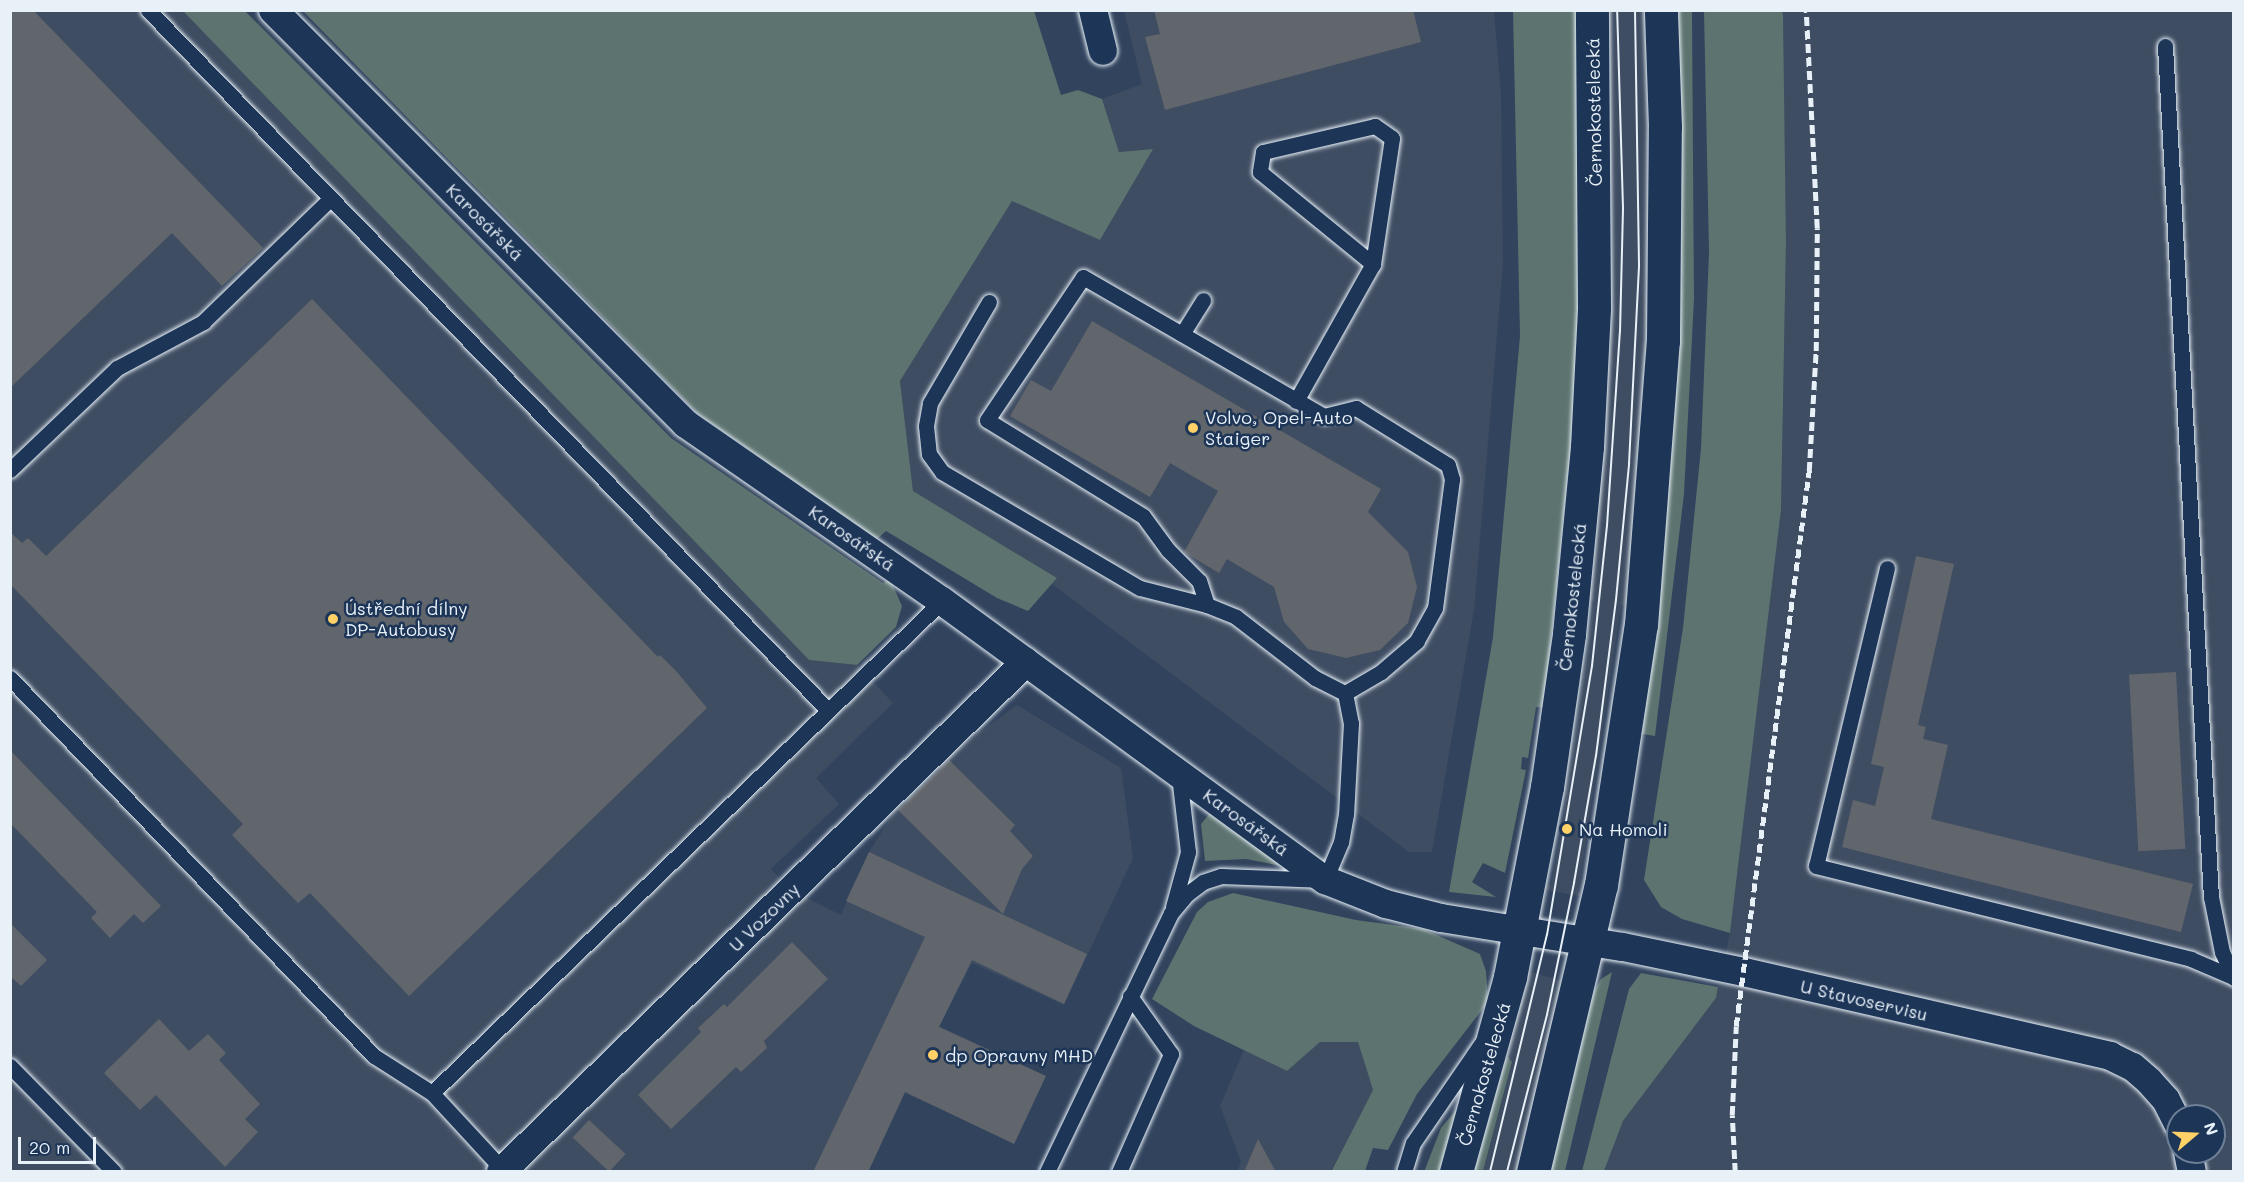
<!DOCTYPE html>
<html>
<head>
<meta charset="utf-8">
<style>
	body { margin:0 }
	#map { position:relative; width:2244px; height:1182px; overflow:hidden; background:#31435d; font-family:Mali,sans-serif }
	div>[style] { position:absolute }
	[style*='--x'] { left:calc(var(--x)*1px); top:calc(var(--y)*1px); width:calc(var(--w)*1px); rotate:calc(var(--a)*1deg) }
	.built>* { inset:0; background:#3f4d62 }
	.green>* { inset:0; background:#5c736f }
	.building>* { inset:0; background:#61656c; transform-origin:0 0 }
	.roads { filter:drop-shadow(0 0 2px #e8f1f8) drop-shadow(0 0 2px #e8f1f8) }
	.lane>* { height:15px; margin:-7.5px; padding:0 7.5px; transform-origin:7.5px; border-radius:7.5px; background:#1d3557 }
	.street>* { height:28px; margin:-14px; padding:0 14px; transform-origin:14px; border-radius:14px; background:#1d3557 }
	.secondary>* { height:33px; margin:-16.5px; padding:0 16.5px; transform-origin:16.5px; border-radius:16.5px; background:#1d3557 }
	.tram>* { height:1.5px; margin:-0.75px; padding:0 0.75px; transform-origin:0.75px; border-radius:0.75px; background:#e8f1f8 }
	.rail>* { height:4.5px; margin-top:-2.25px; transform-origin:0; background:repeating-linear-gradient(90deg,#e8f1f8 0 9px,transparent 0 13.5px) }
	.dots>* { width:16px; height:16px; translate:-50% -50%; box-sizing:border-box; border:3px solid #1d3557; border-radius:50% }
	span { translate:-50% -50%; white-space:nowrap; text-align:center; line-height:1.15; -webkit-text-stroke:5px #1d3557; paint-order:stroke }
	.street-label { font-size:18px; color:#e8f1f8 }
	.poi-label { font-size:18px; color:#e8f1f8 }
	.left { translate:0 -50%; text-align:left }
	.frame { position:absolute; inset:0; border:12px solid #e8f1f8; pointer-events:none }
	.north { position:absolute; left:2166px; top:1104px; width:60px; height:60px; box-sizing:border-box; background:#1d3557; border:2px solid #6e8097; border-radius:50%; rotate:71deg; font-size:16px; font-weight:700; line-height:24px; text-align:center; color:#e8f1f8 }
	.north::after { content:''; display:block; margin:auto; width:21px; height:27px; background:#ffd166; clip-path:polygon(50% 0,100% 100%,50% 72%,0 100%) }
	.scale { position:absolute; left:18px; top:1137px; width:78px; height:27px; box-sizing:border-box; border:3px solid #e8f1f8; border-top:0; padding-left:8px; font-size:18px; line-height:21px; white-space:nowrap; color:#e8f1f8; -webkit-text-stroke:4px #1d3557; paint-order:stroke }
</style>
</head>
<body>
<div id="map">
	<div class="built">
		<i style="clip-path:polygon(10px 11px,183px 11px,809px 660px,857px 665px,893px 703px,816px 778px,839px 804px,771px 869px,791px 890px,841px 915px,869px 852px,896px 809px,946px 757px,1017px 705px,1121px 768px,1133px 858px,1064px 1005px,972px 963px,939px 1026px,1046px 1076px,1015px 1143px,905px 1093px,869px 1171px,11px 1171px)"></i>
		<i style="clip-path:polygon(1124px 11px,1494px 11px,1501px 93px,1503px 263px,1474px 610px,1432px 852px,1409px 852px,1052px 584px,1057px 578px,913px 491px,900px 381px,1012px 201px,1100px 240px,1152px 149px,1119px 152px,1102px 99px,1142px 84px)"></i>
		<i style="clip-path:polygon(1606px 11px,1645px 11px,1650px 218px,1645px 398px,1627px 605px,1621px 605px,1578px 892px,1583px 893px,1579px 896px,1547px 890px,1545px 885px,1551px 886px,1562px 828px,1594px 601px,1588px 600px,1610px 290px)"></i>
		<i style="clip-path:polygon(evenodd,1782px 11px,2233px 11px,2233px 1171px,1604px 1172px,1623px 1121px,1716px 998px,1730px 933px,1781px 510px,1786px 243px,1782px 11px,2178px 1116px,2214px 1116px,2214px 1152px,2178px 1152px,2178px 1116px)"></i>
		<i style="clip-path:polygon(1530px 972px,1563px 981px,1517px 1171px,1483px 1172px,1512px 1063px,1507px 1056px,1526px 975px)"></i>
		<i style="clip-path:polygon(1358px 1041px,1373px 1090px,1331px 1171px,1237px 1171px,1241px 1162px,1220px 1106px,1244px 1050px,1287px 1071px,1320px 1042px)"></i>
	</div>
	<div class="green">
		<i style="clip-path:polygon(183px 11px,245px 11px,671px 438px,883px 583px,890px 579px,902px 606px,896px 627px,857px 665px,809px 660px)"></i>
		<i style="clip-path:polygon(303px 11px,1034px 11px,1061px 95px,1078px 90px,1102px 99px,1119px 152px,1153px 149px,1100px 240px,1012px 201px,900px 381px,913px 491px,1057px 578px,1028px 611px,997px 598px,886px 531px,877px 539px,698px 414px)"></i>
		<i style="clip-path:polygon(1513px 11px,1576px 11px,1580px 244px,1575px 405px,1544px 708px,1536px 707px,1528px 758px,1522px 757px,1521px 769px,1526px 770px,1505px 873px,1483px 863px,1472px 882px,1496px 897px,1449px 892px,1493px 637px,1520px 336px)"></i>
		<i style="clip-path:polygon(1677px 11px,1692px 11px,1694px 299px,1684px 494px,1655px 736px,1642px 734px,1664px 550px,1680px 321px,1682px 203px)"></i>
		<i style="clip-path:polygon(1704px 11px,1782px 11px,1783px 16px,1786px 243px,1781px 510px,1730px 933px,1682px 919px,1661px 907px,1644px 880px,1683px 628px,1701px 448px,1709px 252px)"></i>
		<i style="clip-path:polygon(1210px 813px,1282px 866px,1246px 859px,1205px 861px,1201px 824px)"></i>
		<i style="clip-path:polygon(1233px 893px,1356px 920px,1423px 929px,1480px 954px,1486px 971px,1488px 1002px,1417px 1094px,1388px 1150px,1373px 1148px,1365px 1171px,1331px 1172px,1373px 1090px,1358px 1042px,1320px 1042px,1287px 1071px,1194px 1026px,1152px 999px,1197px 912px,1208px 902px)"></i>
		<i style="clip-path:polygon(1612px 972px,1565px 1171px,1550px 1171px,1594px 991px,1601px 979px)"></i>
		<i style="clip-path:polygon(1641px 973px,1718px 987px,1716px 998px,1623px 1121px,1604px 1171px,1582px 1171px,1629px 989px)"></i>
		<i style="clip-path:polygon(1507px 1056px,1512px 1062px,1483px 1171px,1470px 1172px)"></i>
		<i style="clip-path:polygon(1462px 1103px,1440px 1171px,1424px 1172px,1441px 1128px)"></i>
	</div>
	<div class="building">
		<i style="clip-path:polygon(10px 10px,33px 10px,263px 248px,222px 286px,172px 233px,10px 388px)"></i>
		<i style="clip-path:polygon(1154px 10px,1413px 10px,1421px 42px,1165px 110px,1145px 37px,1160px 34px)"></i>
		<i style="clip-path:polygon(312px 299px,658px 657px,660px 655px,677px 672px,707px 708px,409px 996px,310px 893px,298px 903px,232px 835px,243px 824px,10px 584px,10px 532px,22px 543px,28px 538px,46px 556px)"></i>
		<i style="clip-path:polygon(1092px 321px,1381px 489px,1368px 512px,1408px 552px,1417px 587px,1408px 623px,1380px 650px,1346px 658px,1308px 649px,1284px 622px,1274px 587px,1227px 559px,1219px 573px,1184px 552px,1218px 491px,1170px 463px,1150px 497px,1010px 416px,1031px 380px,1051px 391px)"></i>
		<i style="clip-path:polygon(1916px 556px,1954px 564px,1918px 725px,1926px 727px,1923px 739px,1948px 745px,1931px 819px,2193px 884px,2181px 932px,1842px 847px,1853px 800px,1875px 806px,1884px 767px,1871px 764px)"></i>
		<i style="left:2176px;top:672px;width:177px;height:47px;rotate:87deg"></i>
		<i style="clip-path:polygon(10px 750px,161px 906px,143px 923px,134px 914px,110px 938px,91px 918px,97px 912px,10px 823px)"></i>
		<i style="clip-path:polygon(949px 760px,1015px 825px,1010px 831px,1033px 856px,1022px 869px,1003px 914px,898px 810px)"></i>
		<i style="clip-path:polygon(869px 852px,1087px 954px,1064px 1004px,972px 960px,939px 1027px,1046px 1076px,1014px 1144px,905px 1092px,868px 1172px,813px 1172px,925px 937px,846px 901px)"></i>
		<i style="clip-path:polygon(10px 923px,47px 960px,21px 986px,10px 976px)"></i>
		<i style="clip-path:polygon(792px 942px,828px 979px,764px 1041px,767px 1048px,741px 1072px,736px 1067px,671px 1129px,638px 1095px,701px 1032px,698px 1028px,724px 1004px,727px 1007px)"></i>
		<i style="clip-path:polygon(159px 1019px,189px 1051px,208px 1034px,226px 1053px,219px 1060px,260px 1104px,245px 1119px,258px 1132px,225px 1167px,156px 1095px,140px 1110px,104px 1073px)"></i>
		<i style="left:589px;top:1120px;width:50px;height:24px;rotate:43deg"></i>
		<i style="clip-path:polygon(1258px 1139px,1276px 1172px,1244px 1172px)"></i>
	</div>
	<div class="roads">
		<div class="lane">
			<i style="--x:148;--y:10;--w:976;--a:45.83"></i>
			<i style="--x:2165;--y:46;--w:852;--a:86.91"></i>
			<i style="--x:2211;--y:897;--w:56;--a:78.7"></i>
			<i style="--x:2222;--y:952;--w:29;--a:65"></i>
			<i style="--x:989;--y:302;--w:117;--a:120.3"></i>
			<i style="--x:930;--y:403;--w:23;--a:100"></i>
			<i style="--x:926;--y:426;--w:28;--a:84"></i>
			<i style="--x:929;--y:454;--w:22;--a:54"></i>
			<i style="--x:942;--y:472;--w:229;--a:30.4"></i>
			<i style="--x:1140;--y:588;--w:69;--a:14.2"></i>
			<i style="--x:1207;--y:605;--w:31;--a:22"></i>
			<i style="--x:1236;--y:617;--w:100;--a:37.7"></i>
			<i style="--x:1315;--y:678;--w:34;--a:27"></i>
			<i style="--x:1345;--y:693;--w:31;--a:79"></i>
			<i style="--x:1351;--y:723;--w:91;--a:93.1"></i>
			<i style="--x:1346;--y:814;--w:28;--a:100"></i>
			<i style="--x:1341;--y:842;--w:41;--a:112.8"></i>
			<i style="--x:1325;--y:880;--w:104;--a:-177.8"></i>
			<i style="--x:1221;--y:876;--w:19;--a:162"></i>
			<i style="--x:1203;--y:882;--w:20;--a:143"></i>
			<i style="--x:1187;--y:894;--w:25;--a:130"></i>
			<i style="--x:1171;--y:913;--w:287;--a:115.6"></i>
			<i style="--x:1182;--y:334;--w:40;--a:-58"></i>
			<i style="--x:1296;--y:401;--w:157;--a:-60.7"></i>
			<i style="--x:1373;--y:264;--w:127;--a:-81.4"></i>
			<i style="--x:1392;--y:138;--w:21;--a:-145"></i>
			<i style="--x:1375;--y:126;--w:115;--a:166.9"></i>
			<i style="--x:1263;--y:152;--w:20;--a:99"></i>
			<i style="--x:1260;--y:172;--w:146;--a:39.2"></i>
			<i style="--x:10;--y:470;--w:148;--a:-43.6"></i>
			<i style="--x:117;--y:368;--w:98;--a:-28.1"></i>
			<i style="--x:203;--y:322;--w:178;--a:-44.1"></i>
			<i style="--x:1887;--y:568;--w:306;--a:103.4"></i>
			<i style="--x:1816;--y:866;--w:386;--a:13.9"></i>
			<i style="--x:2191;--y:959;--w:46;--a:23.2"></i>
			<i style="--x:1207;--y:605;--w:25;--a:-108"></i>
			<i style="--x:1199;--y:581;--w:44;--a:-135"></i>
			<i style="--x:1168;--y:550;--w:42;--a:-126.3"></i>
			<i style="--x:1143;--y:516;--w:183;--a:-148.4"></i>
			<i style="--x:987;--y:420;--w:172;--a:-56.1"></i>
			<i style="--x:1083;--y:277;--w:278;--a:30"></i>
			<i style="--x:1324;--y:416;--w:33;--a:-14"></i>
			<i style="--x:1356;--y:408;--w:108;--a:31.8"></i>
			<i style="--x:1448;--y:465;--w:15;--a:74"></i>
			<i style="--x:1452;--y:479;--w:130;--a:97.5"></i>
			<i style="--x:1435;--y:608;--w:38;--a:119"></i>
			<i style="--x:1417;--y:641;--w:48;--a:139.3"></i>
			<i style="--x:1381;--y:672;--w:42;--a:149.7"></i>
			<i style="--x:10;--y:678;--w:525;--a:46.08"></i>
			<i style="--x:374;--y:1056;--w:69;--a:32.5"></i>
			<i style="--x:432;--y:1093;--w:105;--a:47.3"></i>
			<i style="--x:1173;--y:907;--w:57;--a:-74.7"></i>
			<i style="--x:1188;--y:852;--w:78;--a:-96.7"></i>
			<i style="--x:10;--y:1066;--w:148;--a:45.5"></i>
			<i style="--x:432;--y:1093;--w:709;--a:-43.97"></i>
			<i style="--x:1119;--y:1172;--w:129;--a:-66.2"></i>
			<i style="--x:1171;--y:1054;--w:71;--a:-125.3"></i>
			<i style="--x:1404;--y:1172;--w:30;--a:-73"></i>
			<i style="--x:1413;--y:1143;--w:120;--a:-55.5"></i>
		</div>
		<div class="street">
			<i style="--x:273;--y:10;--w:585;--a:45.07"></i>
			<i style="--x:686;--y:424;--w:311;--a:34.7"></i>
			<i style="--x:942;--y:601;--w:474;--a:36.1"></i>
			<i style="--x:1325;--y:880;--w:66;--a:21.5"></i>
			<i style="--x:1386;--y:904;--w:57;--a:14.3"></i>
			<i style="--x:1441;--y:918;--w:184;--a:9.1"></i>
			<i style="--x:1623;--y:947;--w:124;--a:11.7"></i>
			<i style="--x:1744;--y:972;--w:376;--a:12.9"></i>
			<i style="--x:2110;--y:1056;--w:25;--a:26"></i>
			<i style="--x:2133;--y:1067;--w:21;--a:41"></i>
			<i style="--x:2149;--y:1081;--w:25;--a:48"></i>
			<i style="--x:2166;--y:1100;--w:27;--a:63"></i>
			<i style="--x:1093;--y:10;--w:42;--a:76.3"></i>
			<i style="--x:2188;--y:1152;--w:20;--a:79"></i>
			<i style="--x:501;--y:1172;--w:732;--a:-44.17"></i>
		</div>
		<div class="secondary">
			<i style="--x:1456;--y:1172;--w:202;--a:-74.5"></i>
			<i style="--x:1510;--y:977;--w:194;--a:-79"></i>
			<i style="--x:1547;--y:787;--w:155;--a:-81.8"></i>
			<i style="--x:1569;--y:634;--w:188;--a:-84.5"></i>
			<i style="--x:1587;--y:447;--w:139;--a:-87.1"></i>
			<i style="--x:1594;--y:308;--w:298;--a:-90.4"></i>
			<i style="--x:1533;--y:1172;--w:295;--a:-76.7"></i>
			<i style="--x:1601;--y:885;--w:263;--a:-81.3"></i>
			<i style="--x:1641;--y:625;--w:285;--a:-85.6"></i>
			<i style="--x:1663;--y:341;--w:214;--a:-89.5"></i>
			<i style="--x:1665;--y:127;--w:117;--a:-92"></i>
		</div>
	</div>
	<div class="tram">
		<i style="--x:1490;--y:1172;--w:244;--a:-76.5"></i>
		<i style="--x:1547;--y:935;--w:273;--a:-80.5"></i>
		<i style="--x:1592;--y:666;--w:141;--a:-83.9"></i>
		<i style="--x:1607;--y:526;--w:194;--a:-86.2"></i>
		<i style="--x:1620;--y:332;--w:124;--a:-88.6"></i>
		<i style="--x:1623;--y:208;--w:198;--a:-91.7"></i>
		<i style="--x:1507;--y:1172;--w:162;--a:-75.7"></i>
		<i style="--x:1547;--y:1015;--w:135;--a:-78.4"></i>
		<i style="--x:1574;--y:883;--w:129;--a:-80.2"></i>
		<i style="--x:1596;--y:756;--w:157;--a:-82.7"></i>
		<i style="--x:1616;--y:600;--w:137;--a:-84.5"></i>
		<i style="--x:1629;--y:464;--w:199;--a:-87.1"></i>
		<i style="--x:1639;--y:265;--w:255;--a:-90.9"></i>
	</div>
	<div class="rail">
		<i style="--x:1735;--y:1172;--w:57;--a:-93"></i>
		<i style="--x:1732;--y:1115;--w:89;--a:-87.4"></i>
		<i style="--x:1736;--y:1026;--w:560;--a:-82.51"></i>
		<i style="--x:1809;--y:471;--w:120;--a:-86.7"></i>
		<i style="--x:1816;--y:351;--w:123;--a:-89.5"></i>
		<i style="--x:1817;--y:228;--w:218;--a:-92.9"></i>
	</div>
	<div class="dots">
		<i style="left:1193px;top:428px;background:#ffd166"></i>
		<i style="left:333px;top:619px;background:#ffd166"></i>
		<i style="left:1567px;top:829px;background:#ffd166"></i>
		<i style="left:933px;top:1055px;background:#ffd166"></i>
	</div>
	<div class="street-label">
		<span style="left:1594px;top:112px;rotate:-91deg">Černokostelecká</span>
		<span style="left:485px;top:222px;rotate:45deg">Karosářská</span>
		<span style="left:852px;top:538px;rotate:35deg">Karosářská</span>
		<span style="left:1572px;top:597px;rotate:-84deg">Černokostelecká</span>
		<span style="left:1246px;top:822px;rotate:36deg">Karosářská</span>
		<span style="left:764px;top:917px;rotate:-44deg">U Vozovny</span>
		<span style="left:1864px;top:1000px;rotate:13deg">U Stavoservisu</span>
		<span style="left:1484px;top:1074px;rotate:-74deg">Černokostelecká</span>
	</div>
	<div class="poi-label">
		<span class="left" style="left:1205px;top:428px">Volvo, Opel-Auto<br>Staiger</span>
		<span class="left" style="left:345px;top:619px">Ústřední dílny<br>DP-Autobusy</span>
		<span class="left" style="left:1579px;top:829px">Na Homoli</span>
		<span class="left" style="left:945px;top:1055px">dp Opravny MHD</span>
	</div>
	<div class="frame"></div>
	<div class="north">N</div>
	<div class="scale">20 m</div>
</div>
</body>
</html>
